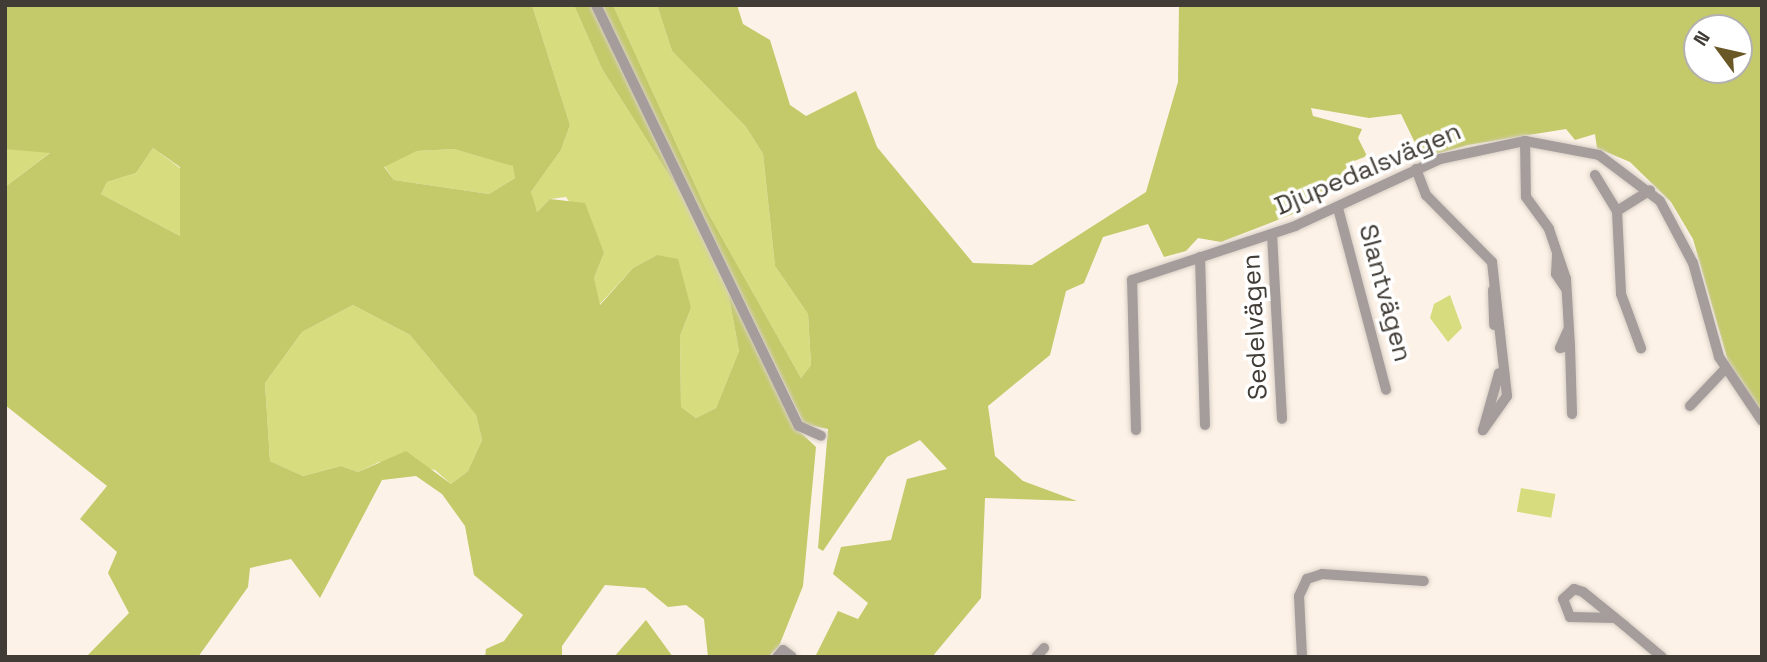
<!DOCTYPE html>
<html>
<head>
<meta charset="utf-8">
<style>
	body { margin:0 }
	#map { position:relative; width:1767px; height:662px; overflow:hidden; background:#fdf2e7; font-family:"Space Grotesk",sans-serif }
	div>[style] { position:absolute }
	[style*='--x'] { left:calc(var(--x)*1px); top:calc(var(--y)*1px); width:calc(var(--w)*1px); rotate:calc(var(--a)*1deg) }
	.green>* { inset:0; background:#d7dc7f; transform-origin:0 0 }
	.forest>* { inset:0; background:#c4c969 }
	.roads { filter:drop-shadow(0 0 2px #d7cec4) drop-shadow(0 0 2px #d7cec4) }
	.minor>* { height:10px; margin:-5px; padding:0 5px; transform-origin:5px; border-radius:5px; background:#a59c9c }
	span { translate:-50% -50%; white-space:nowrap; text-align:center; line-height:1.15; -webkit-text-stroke:7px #fff; paint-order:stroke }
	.street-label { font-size:26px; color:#413c36 }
	.frame { position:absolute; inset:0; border:7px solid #413c36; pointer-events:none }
	.north { position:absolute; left:1683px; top:14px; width:70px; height:70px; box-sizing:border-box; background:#fff; border:2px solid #b3b1af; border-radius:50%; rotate:303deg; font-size:19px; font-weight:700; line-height:28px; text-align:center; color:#413c36 }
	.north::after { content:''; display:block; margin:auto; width:24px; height:32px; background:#6a5726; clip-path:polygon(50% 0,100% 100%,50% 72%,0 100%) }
</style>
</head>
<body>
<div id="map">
	<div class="green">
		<i style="clip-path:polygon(532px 5px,574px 5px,602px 69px,683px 197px,726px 281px,739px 351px,716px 408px,696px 418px,681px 407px,680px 336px,691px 308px,657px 255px,633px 268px,599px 305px,594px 278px,604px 253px,566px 197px,550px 199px,537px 212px,534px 206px,531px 192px,561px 150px,570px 125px)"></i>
		<i style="clip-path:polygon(613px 5px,657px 5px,672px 51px,746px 127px,763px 154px,775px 266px,808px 314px,811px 365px,801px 378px,707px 211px)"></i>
		<i style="clip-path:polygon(153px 148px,180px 168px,180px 236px,101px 194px,107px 182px,136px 173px)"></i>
		<i style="clip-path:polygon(5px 149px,35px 149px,51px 152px,5px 187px)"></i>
		<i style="clip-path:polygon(454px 149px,514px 166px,515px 178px,489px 194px,394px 180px,384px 166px,417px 151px)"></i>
		<i style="clip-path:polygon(1450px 295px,1462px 328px,1448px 342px,1430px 318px,1434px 304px)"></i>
		<i style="clip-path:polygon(353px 305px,410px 335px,476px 415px,482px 440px,468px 471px,451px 484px,435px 470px,379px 462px,358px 472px,341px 466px,303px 476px,270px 461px,265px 383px,302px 332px)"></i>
		<i style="left:1521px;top:488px;width:35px;height:24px;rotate:10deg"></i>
	</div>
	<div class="forest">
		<i style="clip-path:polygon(evenodd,5px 5px,532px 5px,570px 125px,561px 150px,531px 192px,537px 212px,550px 199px,585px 203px,604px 253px,594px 278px,600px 305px,633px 268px,657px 255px,678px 259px,691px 308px,680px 336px,681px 407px,696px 418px,716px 408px,739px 351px,726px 281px,798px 430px,816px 447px,803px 586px,779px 646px,768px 657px,708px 657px,704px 619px,686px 605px,668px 607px,645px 588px,605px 585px,562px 646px,562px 657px,485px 657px,486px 649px,504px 641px,523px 615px,474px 575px,465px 526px,442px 494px,416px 476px,382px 480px,320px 598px,291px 559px,250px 568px,248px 587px,198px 657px,86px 657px,129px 613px,108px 573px,117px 552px,80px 519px,107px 486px,5px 405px,5px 187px,50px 153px,5px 149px,5px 5px,153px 148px,180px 167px,180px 236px,101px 194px,107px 182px,136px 173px,153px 148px,5px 5px,454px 149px,513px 166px,515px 178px,489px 194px,394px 180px,384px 167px,417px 151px,454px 149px,5px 5px,353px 305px,410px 335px,476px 415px,482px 440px,468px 471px,451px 484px,406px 451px,358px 472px,341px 466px,303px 476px,270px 461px,265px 383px,302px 332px,353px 305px)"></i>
		<i style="clip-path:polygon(574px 5px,591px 5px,683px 197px,602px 69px)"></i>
		<i style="clip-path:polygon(evenodd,600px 5px,613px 5px,707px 211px,801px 378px,811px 365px,808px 314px,775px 266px,763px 154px,746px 127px,672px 51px,657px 5px,737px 5px,743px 24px,770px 40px,790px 105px,806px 116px,856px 91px,877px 147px,973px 263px,1032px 265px,1146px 192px,1178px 82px,1179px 5px,1762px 5px,1762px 412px,1728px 361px,1693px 239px,1671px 202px,1630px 162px,1597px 148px,1595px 134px,1575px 140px,1566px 129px,1468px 145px,1412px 161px,1419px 151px,1401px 114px,1369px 118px,1311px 108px,1313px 116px,1362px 129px,1358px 138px,1367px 156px,1349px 163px,1335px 189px,1293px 214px,1221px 242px,1198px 238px,1186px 251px,1164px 257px,1148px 224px,1103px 237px,1084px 283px,1066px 291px,1050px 355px,988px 406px,995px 456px,1023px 481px,1077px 501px,985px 498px,981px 598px,932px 657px,815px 657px,838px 611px,858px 619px,868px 603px,833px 574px,841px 547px,891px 540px,907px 479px,947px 469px,920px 440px,887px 457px,823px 551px,818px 548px,828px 429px,804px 424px,600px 5px,1697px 28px,1739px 28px,1739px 70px,1697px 70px,1697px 28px)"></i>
		<i style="clip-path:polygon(646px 620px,673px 657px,614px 657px)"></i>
	</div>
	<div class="roads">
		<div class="minor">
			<i style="--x:596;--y:5;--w:467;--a:64.3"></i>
			<i style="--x:799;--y:426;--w:24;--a:24"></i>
			<i style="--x:1525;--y:141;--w:56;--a:89"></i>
			<i style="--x:1526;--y:197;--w:39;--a:54"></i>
			<i style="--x:1549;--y:229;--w:53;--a:71.2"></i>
			<i style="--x:1566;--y:279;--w:67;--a:86.6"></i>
			<i style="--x:1570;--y:346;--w:10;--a:169"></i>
			<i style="--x:1560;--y:348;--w:20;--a:-66"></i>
			<i style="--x:1416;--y:169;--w:28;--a:69"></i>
			<i style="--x:1426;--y:195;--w:94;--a:45.4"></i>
			<i style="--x:1492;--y:262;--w:135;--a:83.6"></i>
			<i style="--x:1507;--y:396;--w:42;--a:125.2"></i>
			<i style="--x:1595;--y:175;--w:42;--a:58.6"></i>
			<i style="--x:1617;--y:211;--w:83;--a:87.2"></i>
			<i style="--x:1621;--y:294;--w:58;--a:69.7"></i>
			<i style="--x:1338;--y:208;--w:188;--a:75.2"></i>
			<i style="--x:1617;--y:211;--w:39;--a:-32"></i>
			<i style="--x:1272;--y:234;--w:185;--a:86.9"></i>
			<i style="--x:1557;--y:256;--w:18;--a:93"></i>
			<i style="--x:1556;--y:274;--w:18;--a:56"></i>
			<i style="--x:1200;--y:257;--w:168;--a:88.3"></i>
			<i style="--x:1493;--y:290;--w:35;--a:88"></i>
			<i style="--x:1570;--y:346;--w:68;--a:88.3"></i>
			<i style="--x:1690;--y:406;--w:51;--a:-46.6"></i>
			<i style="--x:1136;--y:430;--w:150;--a:-91.5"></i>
			<i style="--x:1132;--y:280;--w:172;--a:-18.3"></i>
			<i style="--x:1295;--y:226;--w:160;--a:-24.8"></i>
			<i style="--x:1440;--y:159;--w:87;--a:-12"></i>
			<i style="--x:1525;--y:141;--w:75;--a:10.7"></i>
			<i style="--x:1599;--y:155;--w:76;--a:37"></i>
			<i style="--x:1660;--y:201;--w:70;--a:62"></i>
			<i style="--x:1693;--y:263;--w:98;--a:74.5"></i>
			<i style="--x:1719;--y:357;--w:77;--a:56.1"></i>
			<i style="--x:1483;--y:430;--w:59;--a:-74.3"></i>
			<i style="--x:1615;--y:618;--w:45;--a:-178.7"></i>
			<i style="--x:1570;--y:617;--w:19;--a:-111"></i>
			<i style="--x:1563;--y:599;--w:15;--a:-42"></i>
			<i style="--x:1574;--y:589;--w:9;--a:18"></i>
			<i style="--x:1583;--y:592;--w:54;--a:39"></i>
			<i style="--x:1625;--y:626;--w:48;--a:40"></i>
			<i style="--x:777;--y:657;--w:9;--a:-49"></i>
			<i style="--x:783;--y:650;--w:11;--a:38"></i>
			<i style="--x:1036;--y:657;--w:12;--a:-48"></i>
			<i style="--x:1302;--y:657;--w:61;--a:-92.8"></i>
			<i style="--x:1299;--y:596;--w:19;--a:-65"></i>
			<i style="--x:1307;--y:579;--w:16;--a:-18"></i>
			<i style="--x:1322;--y:574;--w:102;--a:3.9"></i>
		</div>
	</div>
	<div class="street-label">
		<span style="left:1368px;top:169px;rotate:-23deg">Djupedalsvägen</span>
		<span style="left:1385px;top:293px;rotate:75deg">Slantvägen</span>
		<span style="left:1255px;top:327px;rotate:-93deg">Sedelvägen</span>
	</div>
	<div class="frame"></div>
	<div class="north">N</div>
</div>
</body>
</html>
